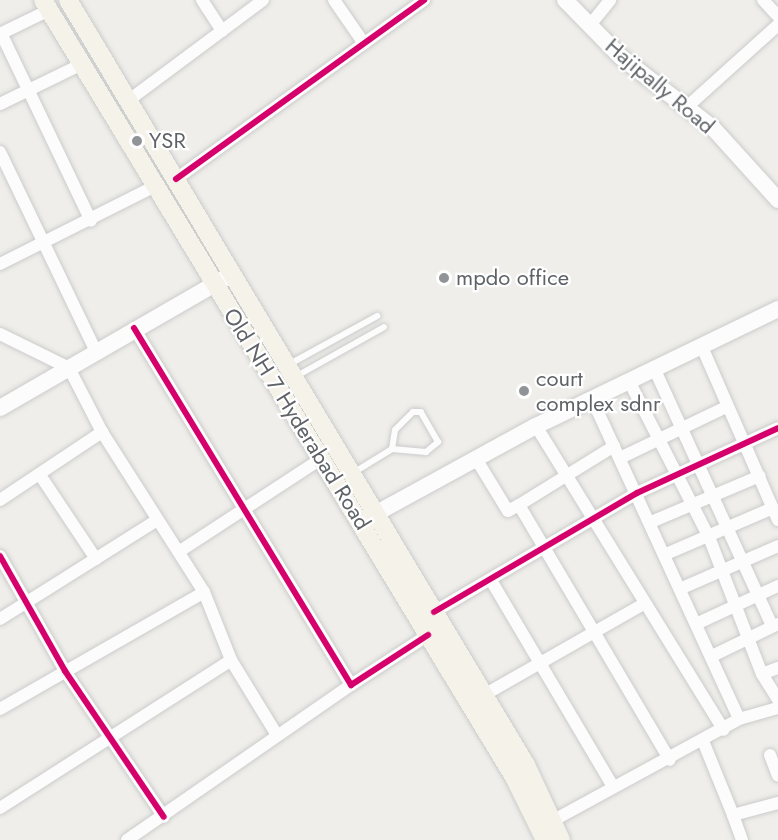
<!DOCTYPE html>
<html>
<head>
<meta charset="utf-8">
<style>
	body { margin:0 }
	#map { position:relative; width:778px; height:840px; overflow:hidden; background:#efeeea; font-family:Jost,sans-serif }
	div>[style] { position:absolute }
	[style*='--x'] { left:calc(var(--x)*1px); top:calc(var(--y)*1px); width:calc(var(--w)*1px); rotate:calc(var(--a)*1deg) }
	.roads { filter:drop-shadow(0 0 2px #cbcccc) drop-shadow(0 0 2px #cbcccc) }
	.lane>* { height:6px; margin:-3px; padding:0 3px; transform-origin:3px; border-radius:3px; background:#fdfcfc }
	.street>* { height:12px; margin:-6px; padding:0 6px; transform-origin:6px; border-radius:6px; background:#fdfcfc }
	.secondary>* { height:16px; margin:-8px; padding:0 8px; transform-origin:8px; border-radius:8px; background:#fdfcfc }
	.primary>* { height:18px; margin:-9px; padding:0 9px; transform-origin:9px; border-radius:9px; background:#f4f2e9 }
	.cycleway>* { height:6px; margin:-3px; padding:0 3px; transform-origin:3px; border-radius:3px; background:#d6006c }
	.dots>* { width:16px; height:16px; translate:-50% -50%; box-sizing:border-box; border:3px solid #fff; border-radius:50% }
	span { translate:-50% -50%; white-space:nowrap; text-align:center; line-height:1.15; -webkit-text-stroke:4.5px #fff; paint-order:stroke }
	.street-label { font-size:22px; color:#5f6368 }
	.poi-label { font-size:22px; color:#5f6368 }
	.left { translate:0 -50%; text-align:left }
</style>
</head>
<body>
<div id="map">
	<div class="roads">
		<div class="lane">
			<i style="--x:288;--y:365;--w:102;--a:-28.8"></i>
			<i style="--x:295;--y:377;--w:102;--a:-29.3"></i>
			<i style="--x:353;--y:473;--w:46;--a:-31.6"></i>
			<i style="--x:392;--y:449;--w:34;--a:5"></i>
			<i style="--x:426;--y:452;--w:16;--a:-40"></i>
			<i style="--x:438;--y:442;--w:34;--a:-120"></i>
			<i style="--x:421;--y:412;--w:8;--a:180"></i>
			<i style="--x:413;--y:412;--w:25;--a:135"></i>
			<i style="--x:395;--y:430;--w:19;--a:99"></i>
		</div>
		<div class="street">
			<i style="--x:202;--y:0;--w:37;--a:57"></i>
			<i style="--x:334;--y:0;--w:51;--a:55.4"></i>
			<i style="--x:763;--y:0;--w:22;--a:47"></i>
			<i style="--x:590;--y:25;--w:32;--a:-51"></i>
			<i style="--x:1;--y:33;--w:208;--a:64.4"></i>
			<i style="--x:0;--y:34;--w:55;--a:-26.1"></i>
			<i style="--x:129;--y:100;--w:167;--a:-36.7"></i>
			<i style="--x:0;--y:104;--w:91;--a:-26"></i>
			<i style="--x:688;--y:106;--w:121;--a:-42"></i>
			<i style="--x:0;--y:152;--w:219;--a:64.3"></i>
			<i style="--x:176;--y:179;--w:306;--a:-35.8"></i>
			<i style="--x:0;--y:264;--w:174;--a:-26.7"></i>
			<i style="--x:134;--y:328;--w:418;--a:58.7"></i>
			<i style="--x:351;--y:685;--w:92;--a:-33"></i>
			<i style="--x:0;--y:334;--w:77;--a:26.2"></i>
			<i style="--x:69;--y:368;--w:72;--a:62.7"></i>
			<i style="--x:102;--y:432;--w:190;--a:57.5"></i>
			<i style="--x:204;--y:592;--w:73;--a:68.3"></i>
			<i style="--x:231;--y:660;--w:88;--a:58.5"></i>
			<i style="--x:702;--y:347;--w:189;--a:66.3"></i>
			<i style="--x:654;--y:368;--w:284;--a:65.4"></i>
			<i style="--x:629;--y:381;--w:175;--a:62.9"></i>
			<i style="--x:709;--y:537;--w:147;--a:68.9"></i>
			<i style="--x:762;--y:674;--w:31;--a:58"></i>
			<i style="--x:592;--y:399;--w:352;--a:65.3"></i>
			<i style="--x:536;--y:426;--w:357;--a:58.3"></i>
			<i style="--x:475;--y:457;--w:63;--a:58.6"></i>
			<i style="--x:508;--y:511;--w:13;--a:-29"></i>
			<i style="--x:519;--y:505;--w:296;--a:59.4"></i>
			<i style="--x:620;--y:458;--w:118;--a:-25.7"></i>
			<i style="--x:40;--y:475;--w:101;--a:56.3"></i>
			<i style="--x:0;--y:500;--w:123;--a:-33.7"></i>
			<i style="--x:519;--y:505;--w:112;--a:-31.8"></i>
			<i style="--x:651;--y:522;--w:118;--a:-22.9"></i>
			<i style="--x:180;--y:551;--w:170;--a:-33.2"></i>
			<i style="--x:666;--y:554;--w:116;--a:-23.3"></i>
			<i style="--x:0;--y:556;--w:132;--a:60.5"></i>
			<i style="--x:65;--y:671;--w:176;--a:55.9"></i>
			<i style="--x:492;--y:582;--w:236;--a:59.4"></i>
			<i style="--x:682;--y:588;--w:105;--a:-23.6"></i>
			<i style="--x:434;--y:612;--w:235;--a:-30.4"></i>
			<i style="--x:637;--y:493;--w:155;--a:-24.7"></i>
			<i style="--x:0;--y:619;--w:186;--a:-32.2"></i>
			<i style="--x:696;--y:624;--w:90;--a:-24.9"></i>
			<i style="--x:712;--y:656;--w:73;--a:-25.9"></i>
			<i style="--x:762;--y:674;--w:17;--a:-21"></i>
			<i style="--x:484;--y:695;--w:185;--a:-29.7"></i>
			<i style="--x:0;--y:709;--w:235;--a:-29.8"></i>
			<i style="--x:703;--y:741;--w:80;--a:67.9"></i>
			<i style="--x:770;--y:755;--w:22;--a:69"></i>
			<i style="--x:0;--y:808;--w:274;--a:-32.6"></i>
			<i style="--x:554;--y:820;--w:211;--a:-28.6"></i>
			<i style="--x:739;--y:719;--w:41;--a:-15.8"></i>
			<i style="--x:127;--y:840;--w:272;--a:-34.7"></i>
			<i style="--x:742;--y:840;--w:27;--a:-110"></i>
			<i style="--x:733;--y:815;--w:47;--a:-14.9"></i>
		</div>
		<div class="secondary">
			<i style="--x:565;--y:0;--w:80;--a:45.5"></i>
			<i style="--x:621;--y:57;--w:116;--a:37.7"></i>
			<i style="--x:713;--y:128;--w:97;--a:47.9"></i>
			<i style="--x:0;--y:408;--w:262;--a:-30"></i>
			<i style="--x:364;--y:520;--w:196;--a:-28.7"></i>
			<i style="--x:536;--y:426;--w:269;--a:-25.8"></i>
		</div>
		<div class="primary">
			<i style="--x:43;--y:0;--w:909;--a:58.78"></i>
			<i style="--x:514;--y:777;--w:70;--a:63.8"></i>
			<i style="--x:68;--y:0;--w:892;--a:59.09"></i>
			<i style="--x:526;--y:765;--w:83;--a:65"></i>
		</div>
	</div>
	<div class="cycleway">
		<i style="--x:176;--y:179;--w:306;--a:-35.8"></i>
		<i style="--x:134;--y:328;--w:418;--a:58.7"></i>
		<i style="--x:351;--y:685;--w:92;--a:-33"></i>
		<i style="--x:0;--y:556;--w:132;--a:60.5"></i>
		<i style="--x:65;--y:671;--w:176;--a:55.9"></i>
		<i style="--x:434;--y:612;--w:235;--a:-30.4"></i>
		<i style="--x:637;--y:493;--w:155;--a:-24.7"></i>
	</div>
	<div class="dots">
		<i style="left:137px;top:141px;background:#919496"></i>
		<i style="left:444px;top:278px;background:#919496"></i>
		<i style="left:524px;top:391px;background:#919496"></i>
	</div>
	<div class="street-label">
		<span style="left:660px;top:86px;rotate:40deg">Hajipally Road</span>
		<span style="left:297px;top:419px;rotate:58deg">Old NH 7 Hyderabad Road</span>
	</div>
	<div class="poi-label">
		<span class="left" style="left:149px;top:141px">YSR</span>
		<span class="left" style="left:456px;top:278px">mpdo office</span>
		<span class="left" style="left:536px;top:391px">court<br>complex sdnr</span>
	</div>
</div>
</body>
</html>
